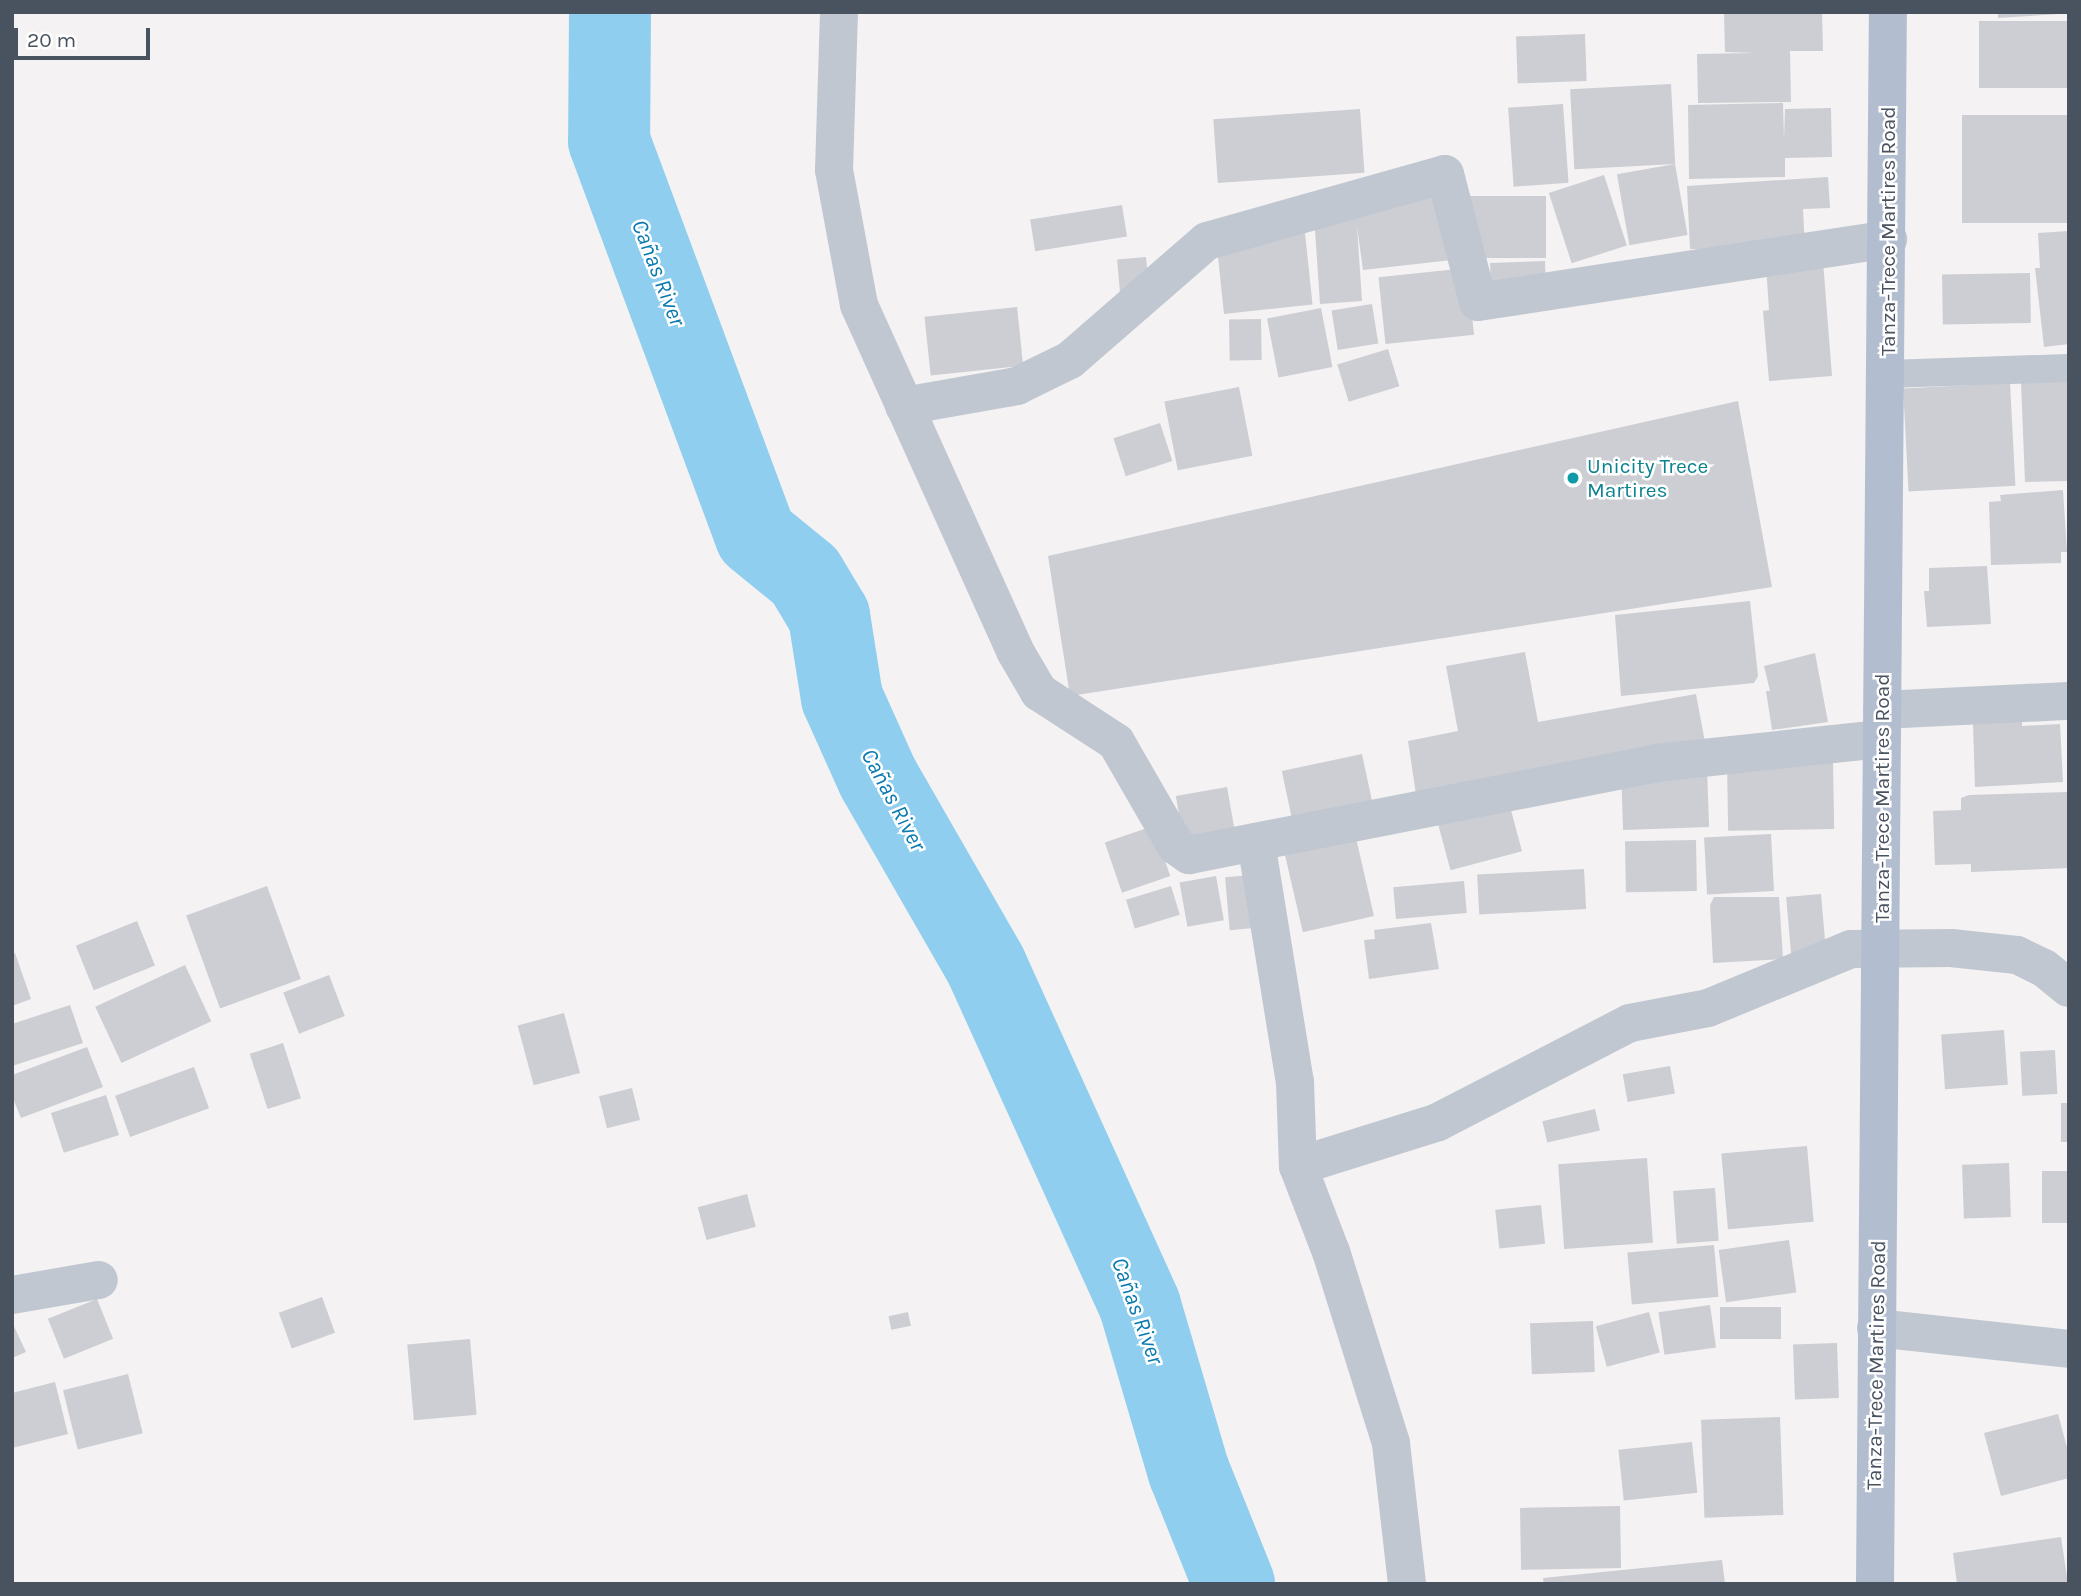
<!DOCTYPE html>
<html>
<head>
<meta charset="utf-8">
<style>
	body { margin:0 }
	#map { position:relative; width:2081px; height:1596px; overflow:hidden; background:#f4f2f2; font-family:Karla,sans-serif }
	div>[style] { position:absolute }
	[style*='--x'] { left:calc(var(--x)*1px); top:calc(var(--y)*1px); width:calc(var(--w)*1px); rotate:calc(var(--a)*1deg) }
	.river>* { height:82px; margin:-41px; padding:0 41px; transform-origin:41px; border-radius:41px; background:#8fceee }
	.building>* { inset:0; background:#ccced4; transform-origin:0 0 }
	.service>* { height:28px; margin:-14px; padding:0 14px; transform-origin:14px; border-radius:14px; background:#c0c7d1 }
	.minor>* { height:38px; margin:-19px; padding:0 19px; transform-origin:19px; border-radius:19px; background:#c0c7d1 }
	.primary>* { height:38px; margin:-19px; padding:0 19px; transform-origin:19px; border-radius:19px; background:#b2bed0 }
	.dots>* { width:19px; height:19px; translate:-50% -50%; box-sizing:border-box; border:4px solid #fff; border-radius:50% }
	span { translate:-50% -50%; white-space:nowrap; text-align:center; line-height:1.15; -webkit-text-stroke:5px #fff; paint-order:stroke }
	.street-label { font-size:21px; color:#495360 }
	.culture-label { font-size:21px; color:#0d838f }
	.left { translate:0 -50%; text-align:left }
	.water-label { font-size:23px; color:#0b7ab1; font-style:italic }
	.frame { position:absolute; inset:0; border:14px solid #495360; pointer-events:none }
	.scale { position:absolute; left:14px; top:28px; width:136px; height:32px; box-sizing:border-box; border:4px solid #495360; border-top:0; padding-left:9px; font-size:21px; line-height:24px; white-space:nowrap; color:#495360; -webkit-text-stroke:5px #fff; paint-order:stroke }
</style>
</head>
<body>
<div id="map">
	<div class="river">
		<i style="--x:610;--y:12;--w:129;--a:90.4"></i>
		<i style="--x:609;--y:141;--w:421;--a:69.6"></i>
		<i style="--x:756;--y:536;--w:63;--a:39.2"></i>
		<i style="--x:805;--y:576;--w:47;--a:59"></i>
		<i style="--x:829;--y:616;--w:83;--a:81"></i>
		<i style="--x:842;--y:698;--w:88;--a:65.8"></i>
		<i style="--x:878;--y:778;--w:217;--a:60.1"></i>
		<i style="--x:986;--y:966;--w:373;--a:65.6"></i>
		<i style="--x:1140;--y:1306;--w:173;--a:73.6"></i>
		<i style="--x:1189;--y:1472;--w:121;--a:68.1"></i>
	</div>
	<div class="building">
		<i style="clip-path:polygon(1724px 12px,1822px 12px,1823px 51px,1790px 51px,1791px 102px,1698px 103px,1697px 54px,1756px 53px,1725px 52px)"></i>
		<i style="clip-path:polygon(1998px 12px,2059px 12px,2059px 14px,1998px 18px)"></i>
		<i style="left:2069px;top:21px;width:67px;height:90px;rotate:90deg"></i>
		<i style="left:1585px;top:34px;width:47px;height:69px;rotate:88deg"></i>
		<i style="left:1671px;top:84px;width:80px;height:101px;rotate:87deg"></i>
		<i style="clip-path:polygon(1783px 103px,1784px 140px,1785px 109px,1831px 108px,1832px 157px,1785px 158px,1785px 177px,1689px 179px,1688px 105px)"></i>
		<i style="left:1563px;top:104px;width:79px;height:55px;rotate:86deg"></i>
		<i style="left:1360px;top:109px;width:64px;height:147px;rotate:86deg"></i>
		<i style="left:2069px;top:115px;width:108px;height:107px;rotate:90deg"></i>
		<i style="left:1675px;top:164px;width:72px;height:59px;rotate:80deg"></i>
		<i style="left:1604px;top:175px;width:74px;height:58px;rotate:72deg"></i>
		<i style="clip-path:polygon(1828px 177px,1830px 208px,1803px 209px,1805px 250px,1690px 249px,1687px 186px)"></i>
		<i style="clip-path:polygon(1445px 193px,1452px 260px,1363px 270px,1357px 226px,1362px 301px,1320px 304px,1314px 215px)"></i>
		<i style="left:1546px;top:196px;width:62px;height:76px;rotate:90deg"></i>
		<i style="left:1122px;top:205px;width:32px;height:93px;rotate:81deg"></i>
		<i style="clip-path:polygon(2069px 231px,2069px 344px,2044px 347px,2035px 268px,2040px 268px,2038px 233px)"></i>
		<i style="left:1305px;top:233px;width:72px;height:89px;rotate:84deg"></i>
		<i style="left:1146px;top:257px;width:34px;height:29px;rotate:85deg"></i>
		<i style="left:1545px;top:261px;width:26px;height:55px;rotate:88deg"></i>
		<i style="clip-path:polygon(1823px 261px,1832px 376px,1769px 381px,1763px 311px,1769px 310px,1766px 265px)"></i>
		<i style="left:1467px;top:268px;width:67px;height:89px;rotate:84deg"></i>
		<i style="left:2030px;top:273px;width:50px;height:88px;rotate:89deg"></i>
		<i style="left:1372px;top:304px;width:40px;height:41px;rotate:81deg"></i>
		<i style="left:1017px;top:307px;width:59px;height:93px;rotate:84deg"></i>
		<i style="left:1321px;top:308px;width:60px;height:55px;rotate:79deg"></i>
		<i style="left:1261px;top:319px;width:41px;height:32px;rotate:89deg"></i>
		<i style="left:1388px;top:349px;width:39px;height:53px;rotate:73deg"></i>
		<i style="clip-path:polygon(2069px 374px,2069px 481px,2025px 482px,2021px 382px)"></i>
		<i style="left:2010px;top:383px;width:103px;height:107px;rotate:87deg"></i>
		<i style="left:1239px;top:387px;width:70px;height:76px;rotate:79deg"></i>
		<i style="clip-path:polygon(1738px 401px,1772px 587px,1070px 696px,1048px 556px)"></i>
		<i style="left:1160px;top:423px;width:40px;height:49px;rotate:72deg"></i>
		<i style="clip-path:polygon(2063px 490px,2067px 552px,2061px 552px,2061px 563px,1991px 565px,1989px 502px,2001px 501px,2000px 495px)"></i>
		<i style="clip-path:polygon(1987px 566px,1991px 624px,1927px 627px,1924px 591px,1929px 591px,1929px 568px)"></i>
		<i style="clip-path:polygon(1750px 601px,1758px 676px,1754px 683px,1621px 696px,1615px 615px)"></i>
		<i style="clip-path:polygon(1525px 652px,1538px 722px,1696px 694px,1705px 742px,1417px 801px,1408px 741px,1458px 731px,1446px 666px)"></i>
		<i style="clip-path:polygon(1815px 653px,1828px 722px,1772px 730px,1766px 691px,1770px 691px,1764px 666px)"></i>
		<i style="clip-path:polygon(2022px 721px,2022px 726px,2060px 724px,2063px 782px,1975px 787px,1973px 724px)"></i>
		<i style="left:1362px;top:754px;width:53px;height:82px;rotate:78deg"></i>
		<i style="left:1833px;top:762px;width:67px;height:106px;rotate:89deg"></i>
		<i style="left:1707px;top:768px;width:59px;height:86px;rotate:88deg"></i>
		<i style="left:1227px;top:787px;width:46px;height:52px;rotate:80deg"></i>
		<i style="clip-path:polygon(2069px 792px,2069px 868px,1971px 872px,1971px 864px,1935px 865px,1933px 811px,1961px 810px,1961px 798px,1969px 795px)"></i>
		<i style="left:1508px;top:799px;width:54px;height:74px;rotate:75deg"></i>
		<i style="left:1153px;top:826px;width:53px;height:51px;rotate:71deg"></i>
		<i style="left:1771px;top:834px;width:57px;height:67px;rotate:87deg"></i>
		<i style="left:1356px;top:838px;width:80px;height:73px;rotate:77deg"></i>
		<i style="left:1696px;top:840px;width:51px;height:71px;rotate:89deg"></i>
		<i style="left:1584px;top:869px;width:40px;height:107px;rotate:87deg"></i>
		<i style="left:1252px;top:875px;width:53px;height:27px;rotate:85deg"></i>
		<i style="left:1216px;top:876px;width:45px;height:37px;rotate:80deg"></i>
		<i style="left:1464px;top:881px;width:32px;height:71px;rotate:85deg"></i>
		<i style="left:267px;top:886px;width:99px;height:86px;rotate:70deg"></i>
		<i style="left:1171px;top:886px;width:30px;height:47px;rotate:73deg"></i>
		<i style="left:1821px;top:894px;width:61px;height:35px;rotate:85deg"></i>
		<i style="clip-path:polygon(1714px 897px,1779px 897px,1783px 959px,1713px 963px,1710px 905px)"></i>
		<i style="left:137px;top:921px;width:48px;height:66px;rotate:68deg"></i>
		<i style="clip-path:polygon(1431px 923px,1439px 969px,1369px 979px,1364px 940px,1375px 939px,1374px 930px)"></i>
		<i style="clip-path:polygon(15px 953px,31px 999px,12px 1006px,12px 954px)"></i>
		<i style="left:185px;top:965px;width:62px;height:99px;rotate:65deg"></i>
		<i style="left:329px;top:975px;width:44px;height:49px;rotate:69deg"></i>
		<i style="clip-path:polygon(70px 1005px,83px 1043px,12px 1066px,12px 1024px)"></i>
		<i style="left:564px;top:1013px;width:62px;height:48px;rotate:75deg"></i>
		<i style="left:2004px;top:1030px;width:55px;height:63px;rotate:86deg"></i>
		<i style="left:283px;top:1043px;width:58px;height:35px;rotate:72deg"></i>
		<i style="clip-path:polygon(87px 1047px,103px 1087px,21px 1118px,12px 1096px,12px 1075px)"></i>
		<i style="left:2055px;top:1050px;width:44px;height:35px;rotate:87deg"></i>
		<i style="left:1670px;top:1066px;width:28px;height:48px;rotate:80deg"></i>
		<i style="left:194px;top:1067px;width:44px;height:84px;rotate:70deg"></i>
		<i style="left:632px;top:1088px;width:33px;height:34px;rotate:76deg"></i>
		<i style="left:106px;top:1095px;width:42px;height:58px;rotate:72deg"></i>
		<i style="left:2061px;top:1103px;width:8px;height:39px"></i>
		<i style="left:1595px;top:1109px;width:22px;height:54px;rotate:77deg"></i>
		<i style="left:1807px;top:1146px;width:76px;height:86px;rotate:85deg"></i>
		<i style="left:1647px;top:1158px;width:85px;height:89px;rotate:86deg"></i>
		<i style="left:2009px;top:1163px;width:54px;height:47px;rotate:88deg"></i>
		<i style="left:2069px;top:1171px;width:52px;height:27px;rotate:90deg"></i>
		<i style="left:1715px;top:1188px;width:53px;height:42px;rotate:86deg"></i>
		<i style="left:747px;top:1194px;width:34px;height:51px;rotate:75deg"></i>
		<i style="left:1541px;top:1205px;width:39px;height:46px;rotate:84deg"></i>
		<i style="left:1789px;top:1240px;width:53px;height:71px;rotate:82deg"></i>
		<i style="left:1714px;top:1245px;width:52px;height:87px;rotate:85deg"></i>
		<i style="left:322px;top:1297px;width:38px;height:46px;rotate:70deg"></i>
		<i style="left:97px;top:1299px;width:43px;height:53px;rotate:68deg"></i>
		<i style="left:1710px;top:1305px;width:43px;height:52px;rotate:82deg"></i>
		<i style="left:1781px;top:1307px;width:32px;height:61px;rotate:90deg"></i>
		<i style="left:908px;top:1312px;width:14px;height:20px;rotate:78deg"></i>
		<i style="left:1649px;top:1312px;width:42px;height:55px;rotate:75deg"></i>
		<i style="left:1593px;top:1321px;width:51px;height:63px;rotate:88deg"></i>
		<i style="clip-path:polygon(12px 1322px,26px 1352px,12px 1358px)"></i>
		<i style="left:470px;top:1339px;width:76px;height:63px;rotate:85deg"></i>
		<i style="left:1837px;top:1343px;width:55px;height:44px;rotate:88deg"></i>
		<i style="left:128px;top:1374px;width:61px;height:67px;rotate:76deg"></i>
		<i style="clip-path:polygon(55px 1382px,68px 1434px,12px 1448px,12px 1393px)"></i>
		<i style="clip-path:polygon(2058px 1414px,2069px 1455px,2069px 1478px,2001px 1496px,1984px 1433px)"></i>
		<i style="left:1780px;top:1417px;width:98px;height:79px;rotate:88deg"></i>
		<i style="left:1692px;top:1442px;width:51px;height:74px;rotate:84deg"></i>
		<i style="left:1620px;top:1506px;width:62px;height:100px;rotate:89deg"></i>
		<i style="clip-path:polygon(2061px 1537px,2068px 1584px,1957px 1584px,1953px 1553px)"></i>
		<i style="clip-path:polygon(1722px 1560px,1725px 1584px,1544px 1584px,1543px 1578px)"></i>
	</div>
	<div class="service">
		<i style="--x:1887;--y:374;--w:182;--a:-1.9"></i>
	</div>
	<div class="minor">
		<i style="--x:839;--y:12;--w:158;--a:91.8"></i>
		<i style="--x:834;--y:170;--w:137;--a:79.5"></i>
		<i style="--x:859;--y:305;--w:380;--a:65.7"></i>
		<i style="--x:1015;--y:651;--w:48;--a:59.7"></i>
		<i style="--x:1039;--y:692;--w:92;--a:33"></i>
		<i style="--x:1116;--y:742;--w:120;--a:60"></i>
		<i style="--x:1176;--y:846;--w:16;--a:35"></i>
		<i style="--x:1189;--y:855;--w:476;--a:-11.1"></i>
		<i style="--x:1656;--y:763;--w:226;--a:-6.1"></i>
		<i style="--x:904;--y:406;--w:115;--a:-10"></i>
		<i style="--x:1017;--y:386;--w:59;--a:-26.1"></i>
		<i style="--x:1070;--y:360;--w:181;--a:-41"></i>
		<i style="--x:1207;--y:241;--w:247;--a:-15.7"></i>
		<i style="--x:1445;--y:174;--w:132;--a:75.5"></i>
		<i style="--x:1478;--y:302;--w:415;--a:-8.7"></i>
		<i style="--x:1882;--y:710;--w:187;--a:-2.8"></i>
		<i style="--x:1256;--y:842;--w:243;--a:80.8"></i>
		<i style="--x:1295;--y:1082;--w:84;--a:88"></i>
		<i style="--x:12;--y:1295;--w:88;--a:-9.8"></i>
		<i style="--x:1876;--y:1328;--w:194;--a:6.2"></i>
		<i style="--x:1407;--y:1584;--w:142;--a:-96.5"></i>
		<i style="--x:1391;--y:1443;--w:200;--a:-107.4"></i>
		<i style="--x:1331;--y:1252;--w:92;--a:-111"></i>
		<i style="--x:1298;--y:1166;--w:147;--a:-17.4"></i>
		<i style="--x:1438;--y:1122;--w:216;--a:-27.3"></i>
		<i style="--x:1630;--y:1023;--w:79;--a:-10.9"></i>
		<i style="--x:1708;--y:1008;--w:155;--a:-22.4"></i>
		<i style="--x:1851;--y:949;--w:100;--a:-0.6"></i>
		<i style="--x:1951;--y:948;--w:66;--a:6.1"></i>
		<i style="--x:2017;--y:955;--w:30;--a:26"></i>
		<i style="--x:2044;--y:968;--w:32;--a:39"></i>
	</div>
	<div class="primary">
		<i style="--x:1875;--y:1584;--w:1572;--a:-89.53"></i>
	</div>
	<div class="dots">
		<i style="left:1573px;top:478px;background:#0f9aa8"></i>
	</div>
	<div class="street-label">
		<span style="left:1888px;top:231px;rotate:-90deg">Tanza-Trece Martires Road</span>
		<span style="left:1882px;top:798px;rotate:-90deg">Tanza-Trece Martires Road</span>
		<span style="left:1876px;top:1365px;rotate:-89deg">Tanza-Trece Martires Road</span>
	</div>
	<div class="culture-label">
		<span class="left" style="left:1587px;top:478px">Unicity Trece<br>Martires</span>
	</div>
	<div class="water-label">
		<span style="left:658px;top:273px;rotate:69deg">Cañas River</span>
		<span style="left:893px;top:800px;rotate:62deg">Cañas River</span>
		<span style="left:1137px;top:1311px;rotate:70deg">Cañas River</span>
	</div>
	<div class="frame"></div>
	<div class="scale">20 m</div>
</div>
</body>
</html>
